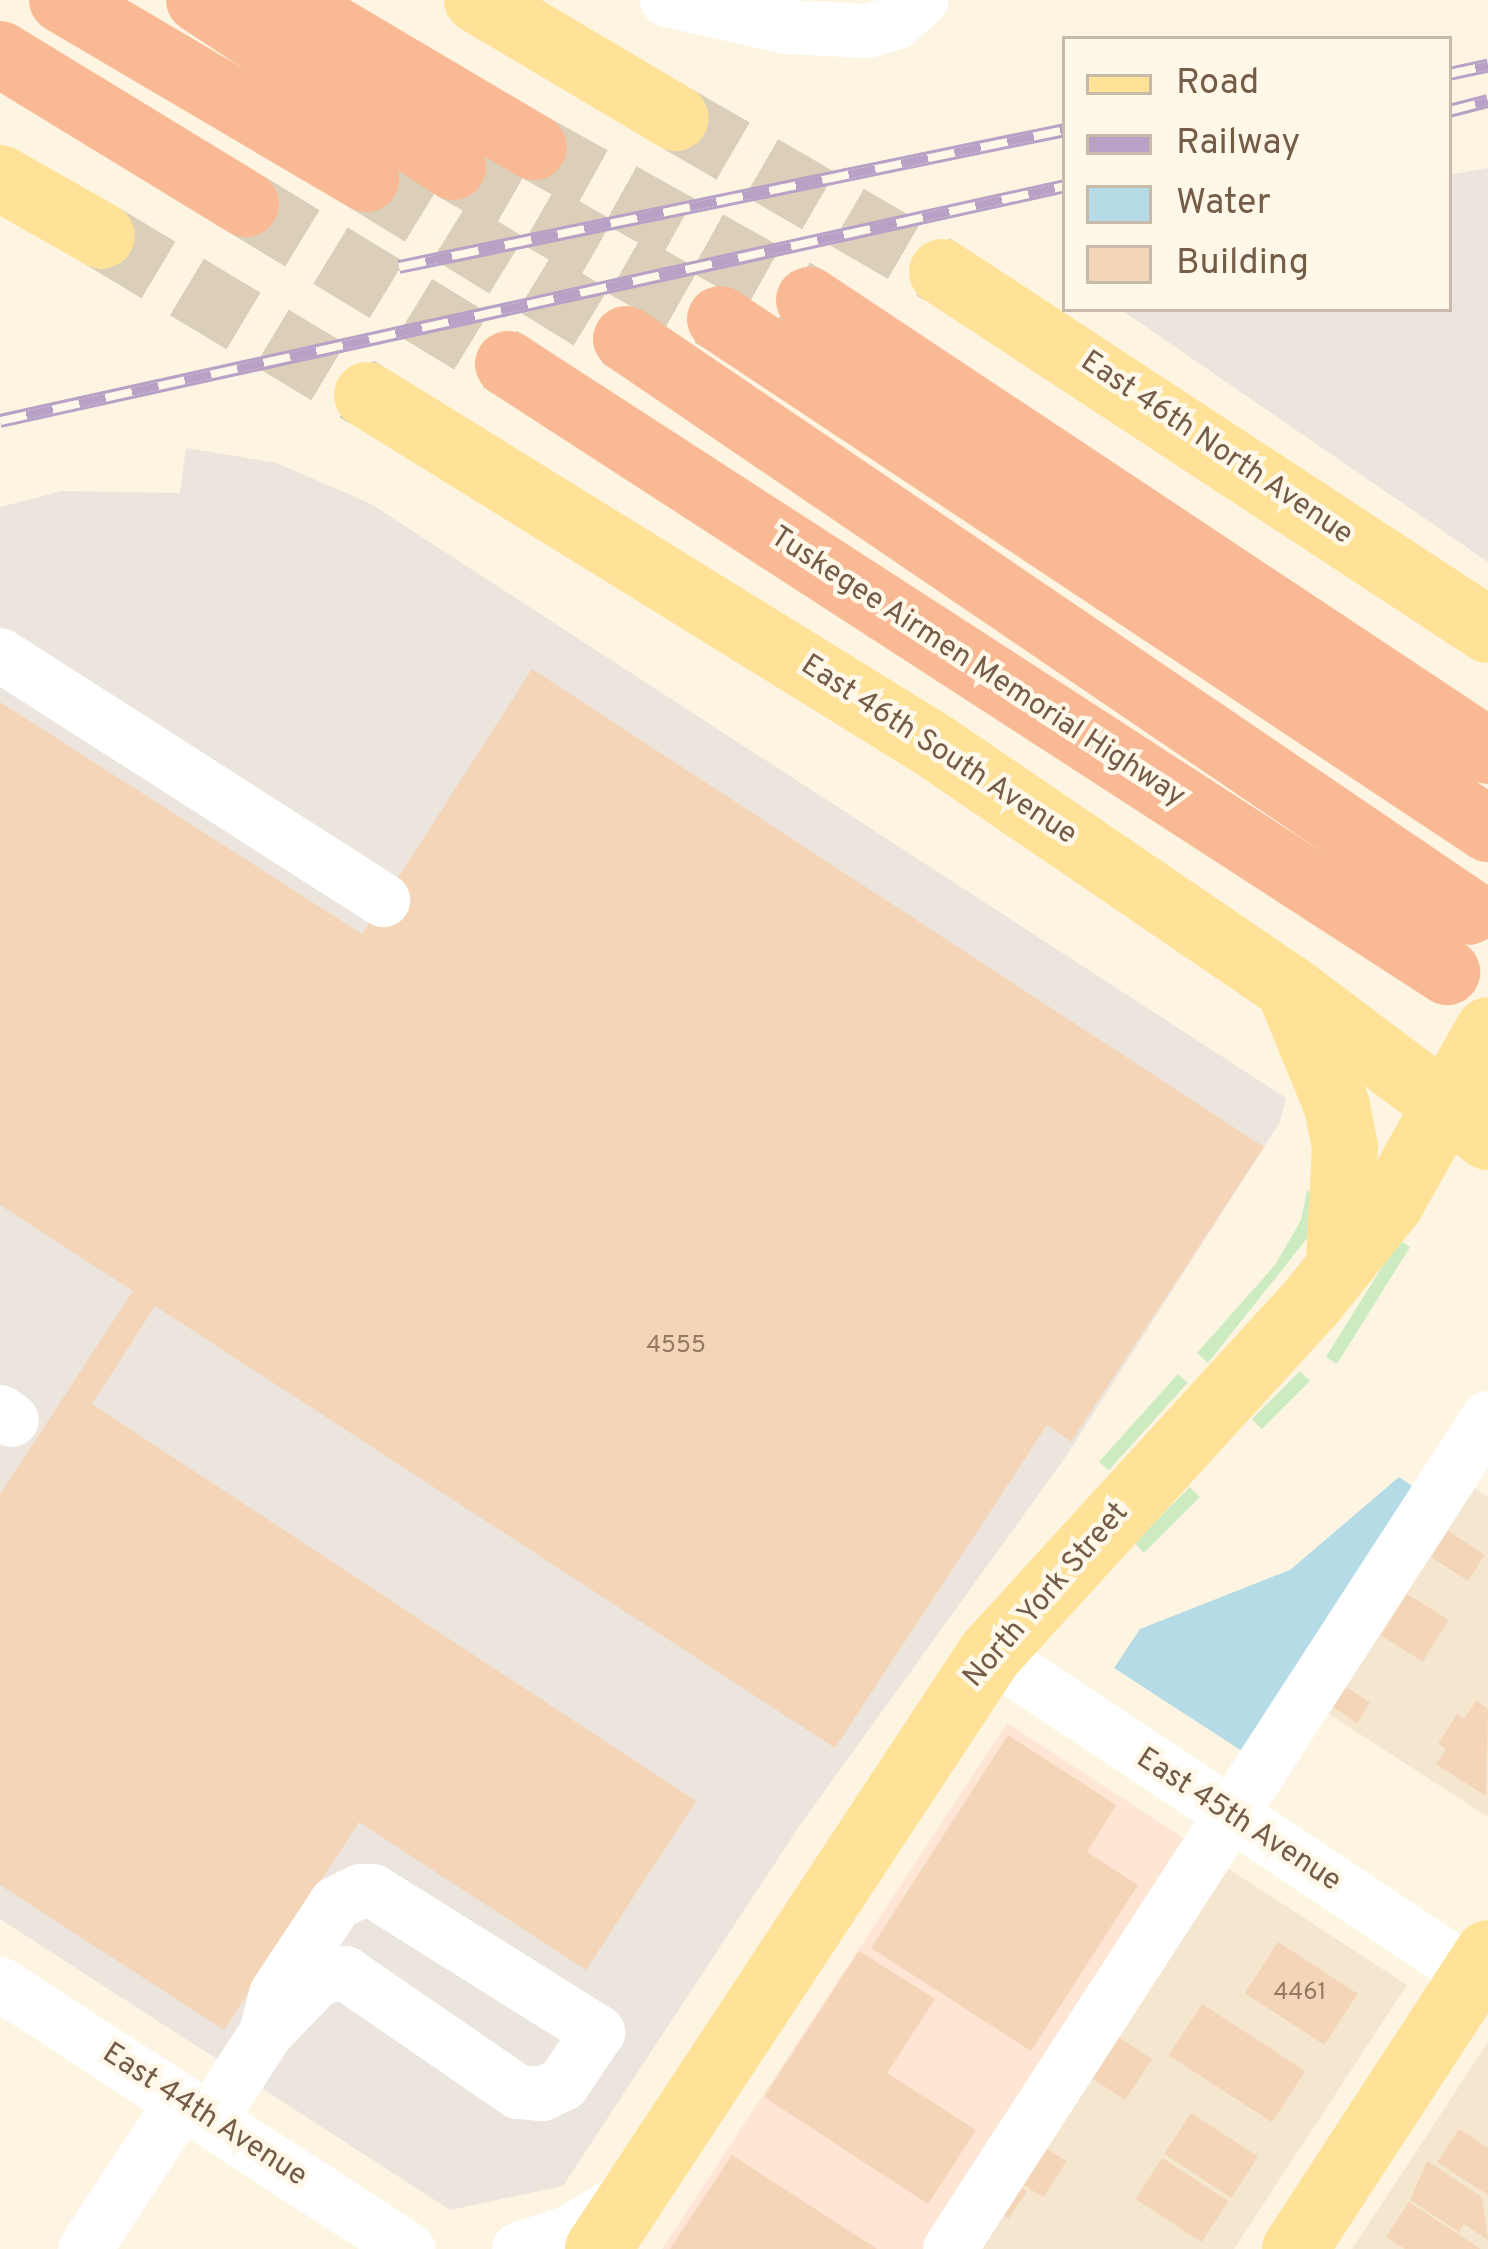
<!DOCTYPE html>
<html>
<head>
<meta charset="utf-8">
<style>
	body { margin:0 }
	#map { position:relative; width:1488px; height:2249px; overflow:hidden; background:#fdf5e1; font-family:Overpass,sans-serif }
	div>[style] { position:absolute }
	[style*='--x'] { left:calc(var(--x)*1px); top:calc(var(--y)*1px); width:calc(var(--w)*1px); rotate:calc(var(--a)*1deg) }
	.residential>* { inset:0; background:#f5e7cf }
	.commercial>* { inset:0; background:#fee5d4 }
	.industrial>* { inset:0; background:#ece5dd }
	.green>* { inset:0; background:#cdebc0; transform-origin:0 0 }
	.water>* { inset:0; background:#b5dbe7 }
	.building>* { inset:0; background:#f4d5b8; transform-origin:0 0 }
	.major-tunnel>* { height:66px; margin-top:-33px; transform-origin:0; background:repeating-linear-gradient(90deg,#dbcfba 0 66px,transparent 0 99px) }
	.highway-tunnel>* { height:66px; margin-top:-33px; transform-origin:0; background:repeating-linear-gradient(90deg,#dbcfba 0 66px,transparent 0 99px) }
	.minor>* { height:54px; margin:-27px; padding:0 27px; transform-origin:27px; border-radius:27px; background:#fff }
	.major>* { height:66px; margin:-33px; padding:0 33px; transform-origin:33px; border-radius:33px; background:#ffe297 }
	.highway>* { height:66px; margin:-33px; padding:0 33px; transform-origin:33px; border-radius:33px; background:#fab995 }
	.rail>* { height:14px; margin-top:-7px; transform-origin:0; background:repeating-linear-gradient(90deg,#fff8e8 0 27px,#b8a0c6 0 54px); box-sizing:border-box; border-block:3px solid #b8a0c6 }
	span { translate:-50% -50%; white-space:nowrap; text-align:center; line-height:1.15; -webkit-text-stroke:9px #fff8e8; paint-order:stroke }
	.number-label { font-size:24px; color:#957a63 }
	.number-label span { -webkit-text-stroke-width:0 }
	.street-label { font-size:30px; color:#755c47 }
	.legend { position:absolute; left:1062px; top:36px; width:390px; height:276px; box-sizing:border-box; background:#fff8e8; border:3px solid #c8baa8; margin:0; padding:15px 21px; list-style:none; font-size:36px; color:#755c47 }
	.legend li { display:flex; align-items:center; gap:24px; height:60px }
	.legend b { width:60px; border:3px solid #c8baa8 }
</style>
</head>
<body>
<div id="map">
	<div class="residential">
		<i style="clip-path:polygon(1463px 1481px,1488px 1497px,1488px 1817px,1318px 1707px)"></i>
		<i style="clip-path:polygon(1218px 1862px,1407px 1985px,1234px 2249px,964px 2249px)"></i>
		<i style="clip-path:polygon(1488px 2042px,1488px 2249px,1352px 2249px)"></i>
	</div>
	<div class="commercial">
		<i style="clip-path:polygon(1007px 1723px,1194px 1845px,930px 2249px,662px 2249px)"></i>
	</div>
	<div class="industrial">
		<i style="clip-path:polygon(1488px 168px,1488px 562px,1120px 309px,1449px 309px,1449px 175px)"></i>
		<i style="clip-path:polygon(186px 448px,277px 463px,371px 504px,1286px 1098px,1280px 1122px,1067px 1455px,800px 1825px,563px 2186px,450px 2210px,0 1919px,0 507px,62px 491px,180px 493px)"></i>
	</div>
	<div class="green">
		<i style="clip-path:polygon(1307px 1191px,1321px 1194px,1308px 1237px,1208px 1363px,1197px 1353px,1275px 1265px,1301px 1220px)"></i>
		<i style="left:1399px;top:1240px;width:13px;height:138px;rotate:32deg"></i>
		<i style="left:1300px;top:1371px;width:14px;height:68px;rotate:45deg"></i>
		<i style="left:1178px;top:1374px;width:13px;height:118px;rotate:42deg"></i>
		<i style="left:1190px;top:1487px;width:14px;height:79px;rotate:45deg"></i>
	</div>
	<div class="water">
		<i style="clip-path:polygon(1399px 1477px,1418px 1490px,1245px 1753px,1114px 1668px,1140px 1629px,1290px 1570px)"></i>
	</div>
	<div class="building">
		<i style="clip-path:polygon(532px 669px,1264px 1147px,1071px 1442px,1047px 1425px,835px 1748px,155px 1306px,92px 1404px,696px 1801px,586px 1970px,359px 1822px,224px 2030px,0 1885px,0 1494px,133px 1291px,0 1205px,0 702px,362px 934px)"></i>
		<i style="left:1448px;top:1531px;width:44px;height:31px;rotate:33deg"></i>
		<i style="left:1407px;top:1594px;width:49px;height:49px;rotate:32deg"></i>
		<i style="left:1342px;top:1684px;width:34px;height:24px;rotate:34deg"></i>
		<i style="clip-path:polygon(1476px 1701px,1488px 1709px,1486px 1796px,1436px 1764px,1446px 1749px,1438px 1744px,1457px 1714px,1464px 1719px)"></i>
		<i style="clip-path:polygon(1008px 1735px,1116px 1805px,1087px 1852px,1138px 1885px,1031px 2051px,871px 1948px)"></i>
		<i style="left:1278px;top:1942px;width:95px;height:61px;rotate:33deg"></i>
		<i style="clip-path:polygon(859px 1951px,935px 1999px,887px 2073px,976px 2130px,928px 2204px,764px 2097px)"></i>
		<i style="left:1202px;top:2004px;width:123px;height:61px;rotate:33deg"></i>
		<i style="left:1115px;top:2035px;width:44px;height:49px;rotate:33deg"></i>
		<i style="left:1191px;top:2113px;width:80px;height:49px;rotate:33deg"></i>
		<i style="clip-path:polygon(1459px 2129px,1488px 2148px,1488px 2195px,1437px 2162px)"></i>
		<i style="left:1036px;top:2142px;width:36px;height:43px;rotate:32deg"></i>
		<i style="clip-path:polygon(732px 2155px,877px 2249px,670px 2249px)"></i>
		<i style="left:1162px;top:2158px;width:79px;height:49px;rotate:33deg"></i>
		<i style="clip-path:polygon(1427px 2161px,1482px 2197px,1488px 2240px,1464px 2224px,1459px 2232px,1410px 2200px)"></i>
		<i style="left:1012px;top:2181px;width:18px;height:33px;rotate:34deg"></i>
		<i style="clip-path:polygon(1409px 2202px,1481px 2249px,1405px 2249px,1386px 2237px)"></i>
	</div>
	<div class="major-tunnel">
		<i style="--x:676;--y:118;--w:307;--a:30.1"></i>
		<i style="--x:102;--y:236;--w:309;--a:31"></i>
	</div>
	<div class="highway-tunnel">
		<i style="--x:534;--y:147;--w:315;--a:29.1"></i>
		<i style="--x:453;--y:167;--w:307;--a:29.7"></i>
		<i style="--x:366;--y:179;--w:305;--a:31.6"></i>
		<i style="--x:246;--y:204;--w:307;--a:31.4"></i>
	</div>
	<div class="minor">
		<i style="--x:667;--y:0;--w:123;--a:12.7"></i>
		<i style="--x:787;--y:27;--w:80;--a:2.9"></i>
		<i style="--x:867;--y:31;--w:29;--a:-16"></i>
		<i style="--x:895;--y:23;--w:35;--a:-41"></i>
		<i style="--x:0;--y:655;--w:455;--a:32.6"></i>
		<i style="--x:0;--y:1412;--w:14;--a:34"></i>
		<i style="--x:990;--y:1654;--w:598;--a:33.61"></i>
		<i style="--x:0;--y:1984;--w:487;--a:33"></i>
		<i style="--x:210;--y:2120;--w:103;--a:-57.2"></i>
		<i style="--x:266;--y:2033;--w:40;--a:-75.6"></i>
		<i style="--x:276;--y:1994;--w:109;--a:-56.6"></i>
		<i style="--x:336;--y:1903;--w:28;--a:-26"></i>
		<i style="--x:361;--y:1891;--w:12;--a:0"></i>
		<i style="--x:373;--y:1891;--w:266;--a:32.1"></i>
		<i style="--x:598;--y:2032;--w:63;--a:123.9"></i>
		<i style="--x:563;--y:2084;--w:23;--a:155"></i>
		<i style="--x:542;--y:2094;--w:24;--a:-175"></i>
		<i style="--x:518;--y:2092;--w:210;--a:-145.5"></i>
		<i style="--x:345;--y:1973;--w:26;--a:169"></i>
		<i style="--x:319;--y:1978;--w:76;--a:133.9"></i>
		<i style="--x:85;--y:2249;--w:176;--a:-56.6"></i>
		<i style="--x:519;--y:2249;--w:55;--a:-18.1"></i>
		<i style="--x:571;--y:2232;--w:72;--a:-31.9"></i>
		<i style="--x:950;--y:2249;--w:990;--a:-57.08"></i>
	</div>
	<div class="major">
		<i style="--x:477;--y:0;--w:231;--a:30.7"></i>
		<i style="--x:0;--y:178;--w:117;--a:29.6"></i>
		<i style="--x:942;--y:272;--w:653;--a:33.25"></i>
		<i style="--x:367;--y:395;--w:665;--a:31.73"></i>
		<i style="--x:933;--y:745;--w:430;--a:34.3"></i>
		<i style="--x:1288;--y:987;--w:250;--a:36.9"></i>
		<i style="--x:1289;--y:989;--w:126;--a:67.7"></i>
		<i style="--x:1337;--y:1106;--w:42;--a:79"></i>
		<i style="--x:1345;--y:1147;--w:116;--a:93"></i>
		<i style="--x:598;--y:2249;--w:713;--a:-56.62"></i>
		<i style="--x:990;--y:1654;--w:473;--a:-47.6"></i>
		<i style="--x:1309;--y:1305;--w:131;--a:-51.2"></i>
		<i style="--x:1391;--y:1203;--w:198;--a:-60.7"></i>
		<i style="--x:1295;--y:2249;--w:353;--a:-56.9"></i>
	</div>
	<div class="highway">
		<i style="--x:62;--y:0;--w:353;--a:30.5"></i>
		<i style="--x:199;--y:0;--w:304;--a:33.3"></i>
		<i style="--x:285;--y:0;--w:289;--a:30.6"></i>
		<i style="--x:0;--y:54;--w:288;--a:31.4"></i>
		<i style="--x:809;--y:300;--w:815;--a:33.59"></i>
		<i style="--x:720;--y:319;--w:922;--a:33.59"></i>
		<i style="--x:626;--y:339;--w:1019;--a:34.2"></i>
		<i style="--x:508;--y:364;--w:1119;--a:32.92"></i>
	</div>
	<div class="rail">
		<i style="--x:1449;--y:74;--w:40;--a:-12"></i>
		<i style="--x:1449;--y:111;--w:40;--a:-14.4"></i>
		<i style="--x:399;--y:267;--w:680;--a:-11.62"></i>
		<i style="--x:0;--y:421;--w:1091;--a:-12.44"></i>
	</div>
	<div class="number-label">
		<span style="left:676px;top:1347px">4555</span>
		<span style="left:1300px;top:1994px">4461</span>
	</div>
	<div class="street-label">
		<span style="left:1216px;top:449px;rotate:34deg">East 46th North Avenue</span>
		<span style="left:977px;top:668px;rotate:33deg">Tuskegee Airmen Memorial Highway</span>
		<span style="left:938px;top:751px;rotate:33deg">East 46th South Avenue</span>
		<span style="left:1047px;top:1596px;rotate:-49deg">North York Street</span>
		<span style="left:1238px;top:1821px;rotate:33deg">East 45th Avenue</span>
		<span style="left:204px;top:2116px;rotate:33deg">East 44th Avenue</span>
	</div>
	<ul class="legend">
	<li><b style="height:15px;background:#ffe297"></b>Road</li>
	<li><b style="height:15px;background:#b8a0c6"></b>Railway</li>
	<li><b style="height:33px;background:#b5dbe7"></b>Water</li>
	<li><b style="height:33px;background:#f4d5b8"></b>Building</li>
	</ul>
</div>
</body>
</html>
